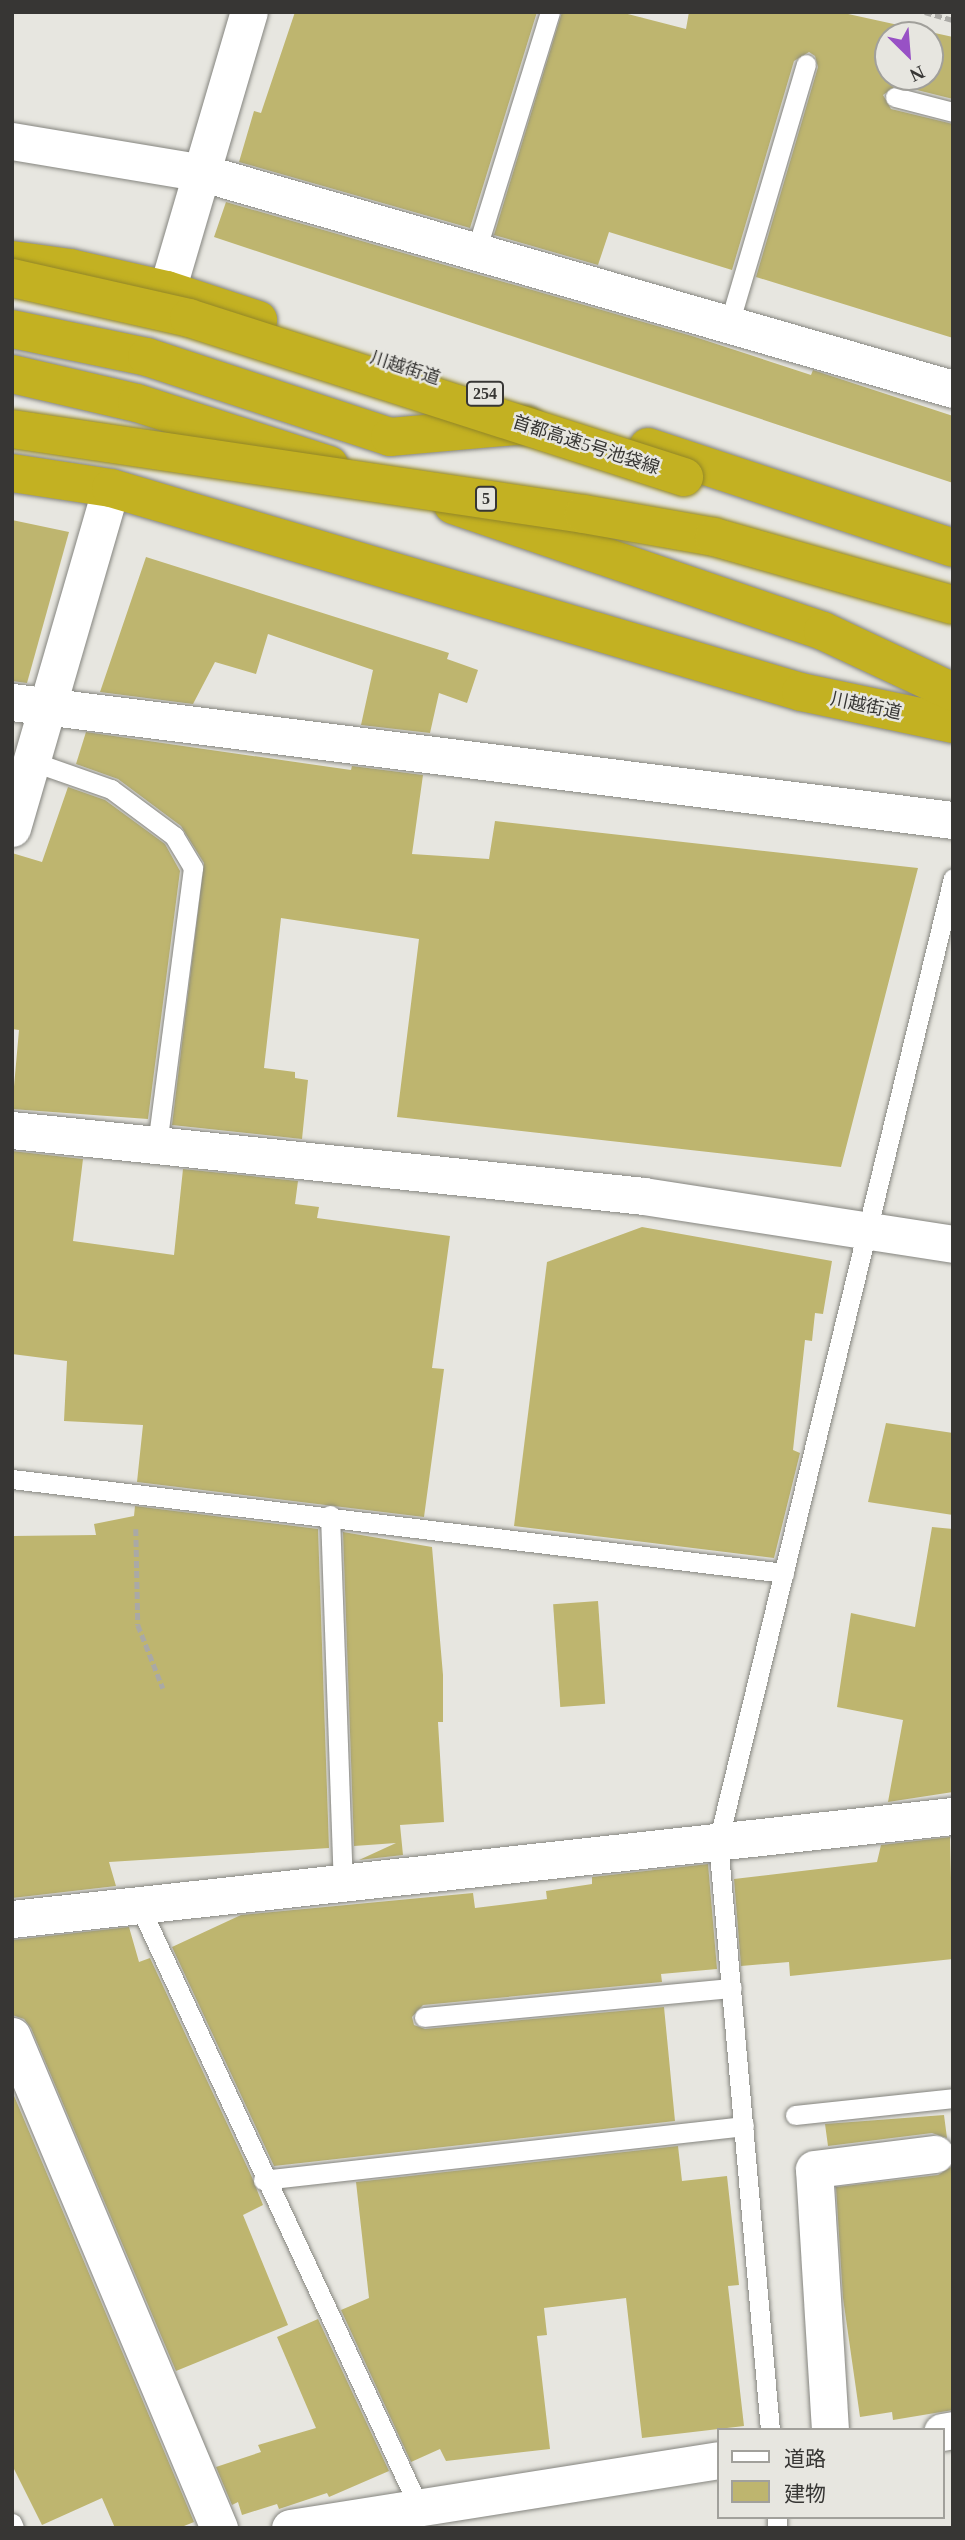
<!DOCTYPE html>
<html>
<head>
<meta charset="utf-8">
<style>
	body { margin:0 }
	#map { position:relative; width:965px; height:2540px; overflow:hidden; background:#e7e6e0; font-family:"Times New Roman","Noto Sans JP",serif }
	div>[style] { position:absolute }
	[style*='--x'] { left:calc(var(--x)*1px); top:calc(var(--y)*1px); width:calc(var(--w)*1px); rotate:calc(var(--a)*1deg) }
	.building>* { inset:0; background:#beb56f; transform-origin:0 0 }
	.path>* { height:4.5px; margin-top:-2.25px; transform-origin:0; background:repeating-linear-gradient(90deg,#aaa9a5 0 7px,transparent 0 10.5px) }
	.roads { filter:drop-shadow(0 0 2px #85857f) drop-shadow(0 0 2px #85857f) }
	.lane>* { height:19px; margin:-9.5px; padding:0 9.5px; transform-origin:9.5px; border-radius:9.5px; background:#fff }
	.street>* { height:37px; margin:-18.5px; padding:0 18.5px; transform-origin:18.5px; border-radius:18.5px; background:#fff }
	.highway>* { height:38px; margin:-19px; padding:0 19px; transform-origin:19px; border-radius:19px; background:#c3b122 }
	.bridges { filter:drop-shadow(0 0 2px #928628) drop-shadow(0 0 2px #928628) }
	.highway-bridge>* { height:38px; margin:-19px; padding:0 19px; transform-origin:19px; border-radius:19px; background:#c3b122 }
	span { translate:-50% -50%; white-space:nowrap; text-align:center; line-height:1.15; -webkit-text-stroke:5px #e7e6e0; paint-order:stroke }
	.shield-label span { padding:2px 5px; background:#e7e6e0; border:2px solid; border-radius:5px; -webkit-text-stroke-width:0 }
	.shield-label { font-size:16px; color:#373634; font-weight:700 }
	.street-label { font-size:18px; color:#373634 }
	.frame { position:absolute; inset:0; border:14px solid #373634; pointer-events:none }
	.legend { position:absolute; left:717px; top:2428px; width:228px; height:91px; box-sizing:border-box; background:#e7e6e0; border:2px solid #a1a09b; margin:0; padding:9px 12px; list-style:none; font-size:21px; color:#373634 }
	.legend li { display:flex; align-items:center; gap:14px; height:35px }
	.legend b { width:35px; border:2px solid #a1a09b }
	.north { position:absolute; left:874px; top:21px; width:70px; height:70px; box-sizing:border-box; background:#e7e6e0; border:2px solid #a1a09b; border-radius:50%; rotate:155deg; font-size:19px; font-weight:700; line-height:28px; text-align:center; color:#373634 }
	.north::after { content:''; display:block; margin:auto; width:24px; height:32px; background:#9851c5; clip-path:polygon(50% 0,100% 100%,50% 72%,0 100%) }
</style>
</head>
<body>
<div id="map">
	<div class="building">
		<i style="clip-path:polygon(295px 12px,537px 12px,470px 228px,239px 162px,254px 111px,261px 113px)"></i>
		<i style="clip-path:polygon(evenodd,562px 12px,620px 12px,686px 29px,689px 12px,839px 12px,953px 37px,953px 99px,897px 85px,883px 95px,891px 109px,953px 124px,953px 338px,756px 277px,818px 67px,815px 56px,809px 52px,794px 61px,732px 270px,609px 232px,598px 265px,494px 235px,562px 12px,888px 35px,930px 35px,930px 77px,888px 77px,888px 35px)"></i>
		<i style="clip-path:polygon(226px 202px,692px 336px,811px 375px,813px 370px,822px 373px,953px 416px,953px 483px,214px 237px)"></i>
		<i style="clip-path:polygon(12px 520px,69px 532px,27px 683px,12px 681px)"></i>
		<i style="clip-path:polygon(146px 557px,449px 653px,447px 659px,478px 670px,467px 703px,439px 693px,430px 733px,361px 725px,373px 670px,268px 634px,256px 674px,215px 662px,193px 704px,100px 692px)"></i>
		<i style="clip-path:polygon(86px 732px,351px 770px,352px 766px,423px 775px,412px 854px,489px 859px,495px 821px,918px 868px,841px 1167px,397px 1117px,419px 939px,281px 918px,264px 1068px,295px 1072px,295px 1078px,308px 1080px,302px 1139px,172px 1125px,204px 863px,181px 826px,118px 779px,76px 764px)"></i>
		<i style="clip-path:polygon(68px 787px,105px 800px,165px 844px,180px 871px,148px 1119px,12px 1109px,19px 1030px,12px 1029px,12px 853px,42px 862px)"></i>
		<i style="clip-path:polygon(12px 1151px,83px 1159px,73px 1241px,174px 1255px,183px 1169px,298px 1181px,295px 1204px,319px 1207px,317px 1218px,450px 1236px,432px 1368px,444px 1369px,424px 1517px,137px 1482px,143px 1425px,64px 1421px,67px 1361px,12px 1354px)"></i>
		<i style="clip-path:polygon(642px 1227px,832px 1261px,823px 1314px,815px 1313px,812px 1341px,805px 1340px,793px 1450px,800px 1453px,774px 1558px,514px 1526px,547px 1262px)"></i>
		<i style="clip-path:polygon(886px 1423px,953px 1433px,953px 1515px,868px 1502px)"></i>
		<i style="clip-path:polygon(135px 1506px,318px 1529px,329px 1848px,109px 1862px,116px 1886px,12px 1898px,12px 1536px,96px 1535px,94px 1524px,134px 1516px)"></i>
		<i style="clip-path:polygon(932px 1527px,953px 1529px,953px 1792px,888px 1802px,903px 1720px,837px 1707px,851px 1613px,915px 1627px)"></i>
		<i style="clip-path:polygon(343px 1532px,432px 1547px,443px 1675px,443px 1722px,438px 1722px,444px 1822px,400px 1825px,403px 1855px,359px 1860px,396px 1843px,354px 1846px)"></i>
		<i style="left:598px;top:1601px;width:103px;height:45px;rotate:86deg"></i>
		<i style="clip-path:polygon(950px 1837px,953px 1959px,790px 1976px,789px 1962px,741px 1966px,734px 1879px,877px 1862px,881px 1845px)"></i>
		<i style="clip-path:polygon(708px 1864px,717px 1969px,661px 1974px,662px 1982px,423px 2005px,412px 2017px,414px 2025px,425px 2029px,664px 2007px,675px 2121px,274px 2166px,172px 1947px,241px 1915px,473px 1893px,475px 1908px,547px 1899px,546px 1891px,592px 1884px,592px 1877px)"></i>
		<i style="clip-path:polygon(129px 1927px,139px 1962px,150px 1958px,251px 2175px,263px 2205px,243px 2215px,288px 2325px,176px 2371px,31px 2028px,24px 2019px,12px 2015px,12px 1940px)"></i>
		<i style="clip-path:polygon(12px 2091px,194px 2522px,179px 2528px,115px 2528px,102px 2498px,42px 2525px,12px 2465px)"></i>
		<i style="clip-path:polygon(944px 2115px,947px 2138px,932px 2133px,828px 2146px,825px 2124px)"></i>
		<i style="clip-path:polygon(678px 2146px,682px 2181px,727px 2176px,739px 2285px,728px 2286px,744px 2426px,642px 2438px,626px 2298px,544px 2308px,547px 2335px,537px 2336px,550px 2449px,446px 2461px,440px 2449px,411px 2462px,341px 2310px,369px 2298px,356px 2182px)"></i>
		<i style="clip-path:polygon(951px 2167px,953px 2410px,893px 2420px,892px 2412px,860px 2417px,843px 2298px,836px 2187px,938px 2175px)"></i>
		<i style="clip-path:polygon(318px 2319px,389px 2471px,329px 2497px,327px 2493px,279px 2509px,277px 2504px,242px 2515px,238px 2502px,232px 2505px,216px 2467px,261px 2452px,258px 2445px,316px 2428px,277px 2337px)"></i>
	</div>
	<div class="path">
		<i style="--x:925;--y:12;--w:29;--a:16"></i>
		<i style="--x:136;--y:1529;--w:96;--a:88.8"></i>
		<i style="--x:138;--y:1625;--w:68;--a:68.4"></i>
	</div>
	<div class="roads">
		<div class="lane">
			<i style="--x:895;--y:97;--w:60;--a:14.5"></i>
			<i style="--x:476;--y:251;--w:250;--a:-72.8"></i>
			<i style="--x:729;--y:324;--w:271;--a:-73.5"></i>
			<i style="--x:31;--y:761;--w:85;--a:19.3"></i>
			<i style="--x:111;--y:789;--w:79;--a:36.7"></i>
			<i style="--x:174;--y:836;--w:37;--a:59"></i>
			<i style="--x:193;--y:868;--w:279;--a:97.4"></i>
			<i style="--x:12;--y:1479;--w:778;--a:6.94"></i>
			<i style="--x:330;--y:1515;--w:368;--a:88"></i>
			<i style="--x:139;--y:1905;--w:664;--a:65.06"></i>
			<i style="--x:424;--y:2017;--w:309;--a:-5.4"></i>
			<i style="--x:795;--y:2115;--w:159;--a:-6.1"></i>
			<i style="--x:263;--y:2180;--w:484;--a:-6.4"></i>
			<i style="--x:770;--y:2430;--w:590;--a:-95.05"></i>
			<i style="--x:718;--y:1842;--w:992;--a:-76.3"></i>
			<i style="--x:777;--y:2517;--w:11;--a:90"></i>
			<i style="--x:12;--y:2523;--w:5;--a:68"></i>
		</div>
		<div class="street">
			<i style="--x:12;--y:141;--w:194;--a:9.5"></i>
			<i style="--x:203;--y:173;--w:780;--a:16.07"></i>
			<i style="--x:167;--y:290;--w:290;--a:-73.6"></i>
			<i style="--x:12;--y:702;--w:948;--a:7.15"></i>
			<i style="--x:12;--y:828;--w:354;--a:-73.8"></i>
			<i style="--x:12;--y:1130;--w:635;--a:5.96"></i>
			<i style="--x:644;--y:1196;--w:313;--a:8.8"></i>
			<i style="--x:12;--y:1919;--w:947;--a:-6.25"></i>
			<i style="--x:12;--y:2036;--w:534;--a:67.18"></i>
			<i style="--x:830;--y:2430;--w:261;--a:-93.5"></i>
			<i style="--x:814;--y:2169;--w:122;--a:-7.1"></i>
			<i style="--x:942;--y:2432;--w:11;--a:-10"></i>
			<i style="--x:290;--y:2528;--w:433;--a:-9"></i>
		</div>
		<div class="highway">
			<i style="--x:12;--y:260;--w:59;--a:7.9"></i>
			<i style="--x:70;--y:268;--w:99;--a:12.8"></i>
			<i style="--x:167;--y:290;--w:96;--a:18.2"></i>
			<i style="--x:12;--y:329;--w:138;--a:11.7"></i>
			<i style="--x:147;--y:357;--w:256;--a:18.2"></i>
			<i style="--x:390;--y:437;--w:137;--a:-5"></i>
			<i style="--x:12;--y:374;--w:128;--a:13.1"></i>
			<i style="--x:137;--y:403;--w:202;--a:17.9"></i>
			<i style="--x:648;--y:447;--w:321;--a:18.3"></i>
			<i style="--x:12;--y:473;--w:100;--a:8.6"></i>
			<i style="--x:111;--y:488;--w:720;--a:16.47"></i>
			<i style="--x:801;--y:692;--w:155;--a:11.9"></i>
			<i style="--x:453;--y:505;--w:391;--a:18.8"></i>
			<i style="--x:823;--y:631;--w:144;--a:25.1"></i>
		</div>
	</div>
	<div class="bridges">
		<div class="highway-bridge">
			<i style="--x:12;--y:278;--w:181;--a:12.7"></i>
			<i style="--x:189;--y:318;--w:520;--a:17.81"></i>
			<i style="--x:12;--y:429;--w:578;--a:8.45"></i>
			<i style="--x:584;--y:514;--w:132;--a:10"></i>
			<i style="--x:714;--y:537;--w:248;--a:15.9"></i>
		</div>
	</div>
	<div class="shield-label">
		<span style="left:485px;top:394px">254</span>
		<span style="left:486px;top:499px">5</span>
	</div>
	<div class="street-label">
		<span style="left:405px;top:368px;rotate:18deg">川越街道</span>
		<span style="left:586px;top:445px;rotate:18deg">首都高速5号池袋線</span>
		<span style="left:866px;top:706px;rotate:12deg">川越街道</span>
	</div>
	<div class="frame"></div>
	<ul class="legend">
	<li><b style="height:9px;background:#fff"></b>道路</li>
	<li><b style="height:19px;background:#beb56f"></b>建物</li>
	</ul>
	<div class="north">N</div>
</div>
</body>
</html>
